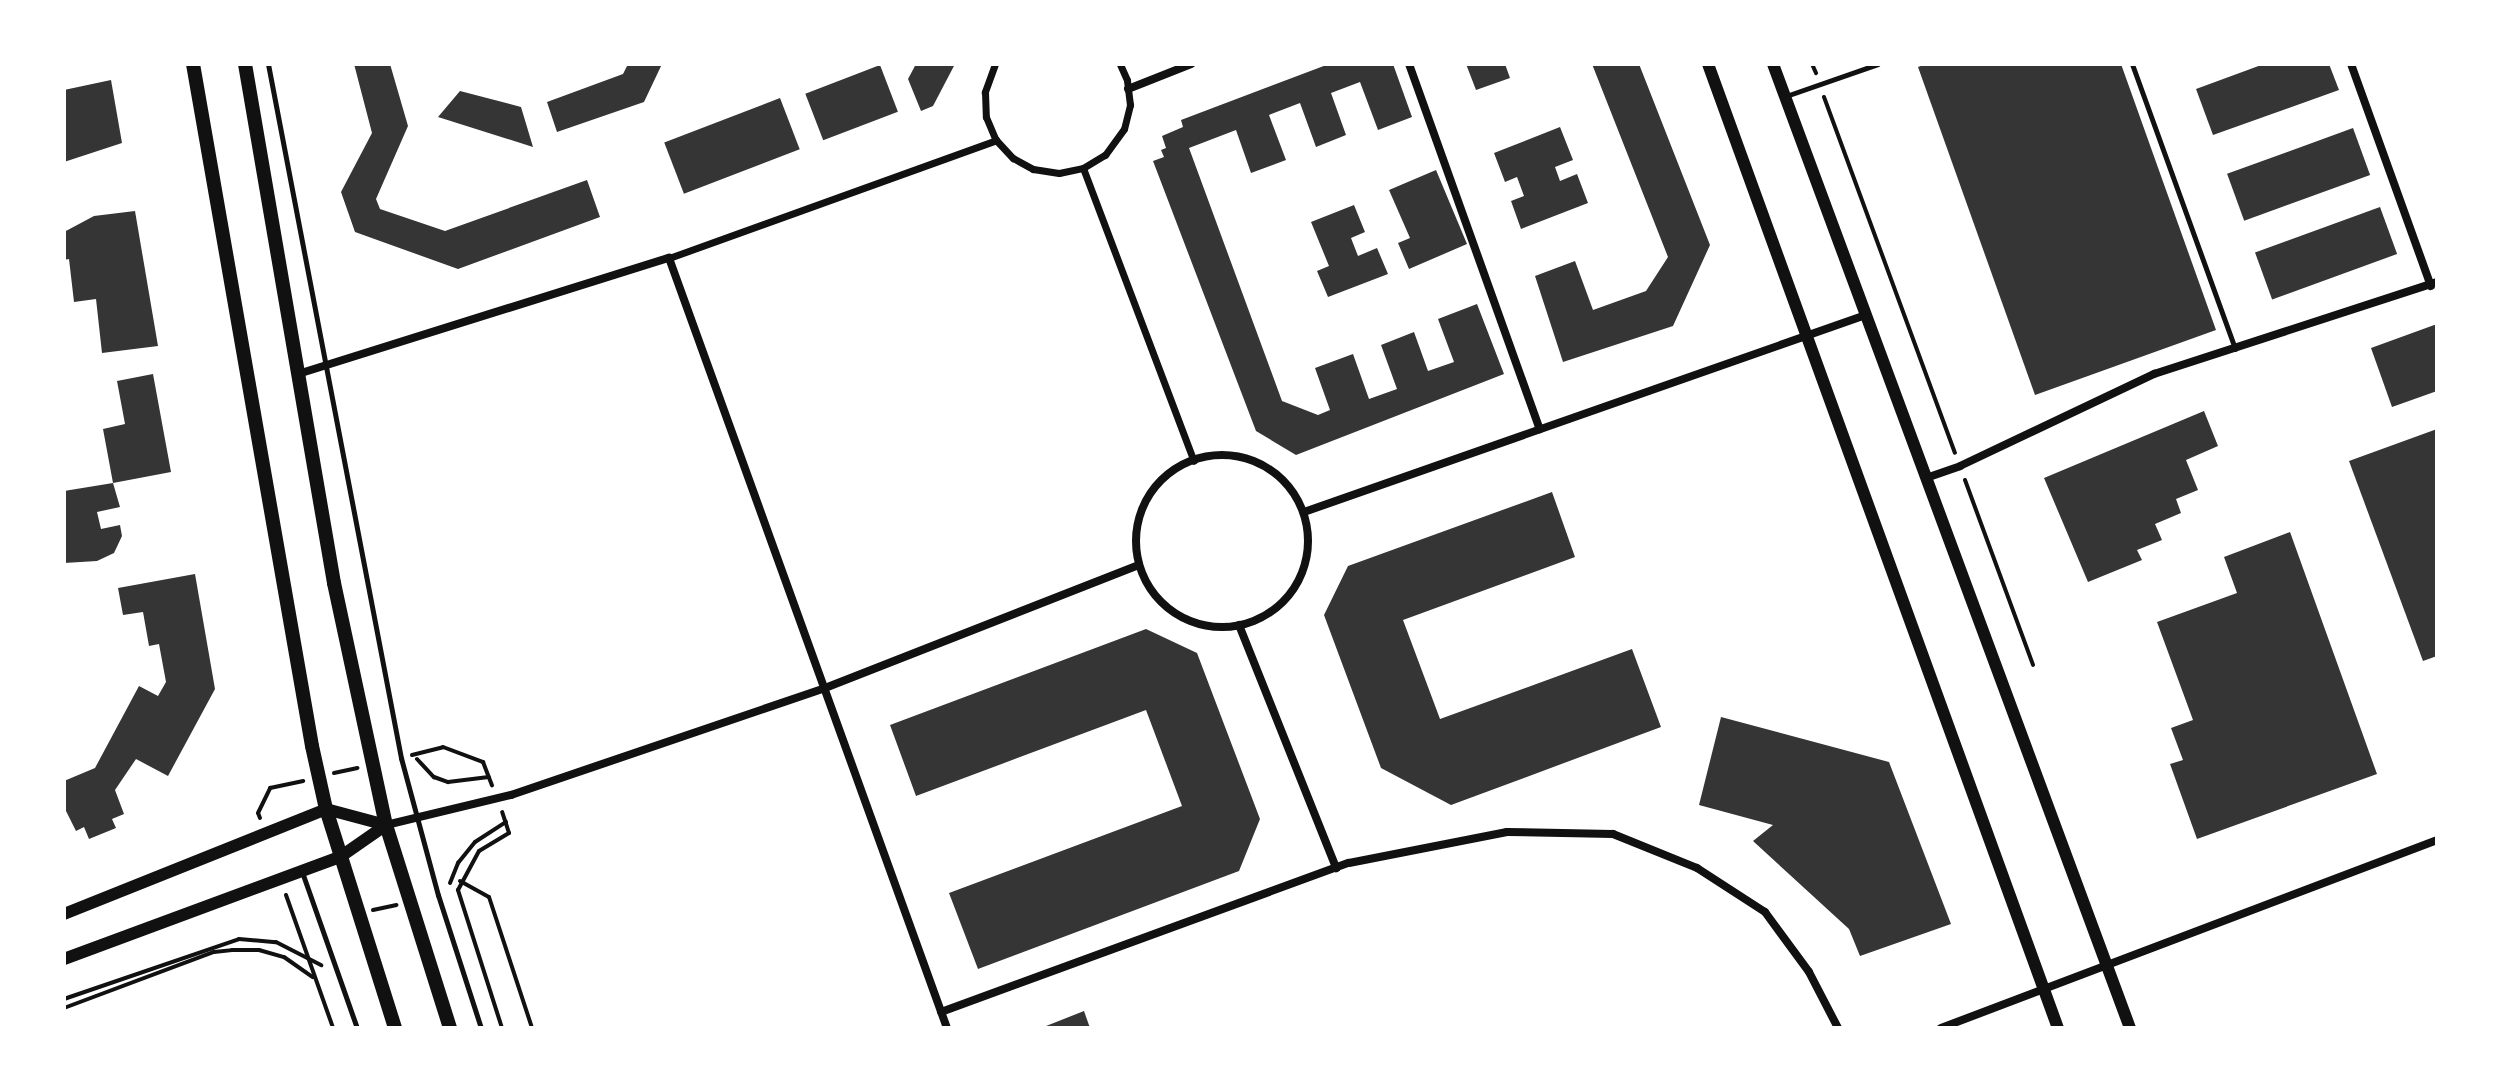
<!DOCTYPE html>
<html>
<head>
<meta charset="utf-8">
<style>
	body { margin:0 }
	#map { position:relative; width:2501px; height:1092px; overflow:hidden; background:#fff; font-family:"DejaVu Sans",sans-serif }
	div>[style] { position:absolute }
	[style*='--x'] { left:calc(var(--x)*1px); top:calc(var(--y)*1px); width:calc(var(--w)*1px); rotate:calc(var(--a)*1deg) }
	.building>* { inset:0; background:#353535; transform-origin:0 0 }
	.path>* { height:4px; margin:-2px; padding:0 2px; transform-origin:2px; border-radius:2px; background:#111 }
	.service>* { height:5px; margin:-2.5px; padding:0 2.5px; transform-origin:2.5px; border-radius:2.5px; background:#111 }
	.pedestrian>* { height:7px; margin:-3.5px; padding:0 3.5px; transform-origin:3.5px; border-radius:3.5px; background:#111 }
	.minor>* { height:8px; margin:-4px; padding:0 4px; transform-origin:4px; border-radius:4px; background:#111 }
	.minor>.ring { margin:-4px; padding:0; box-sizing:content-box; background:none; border:8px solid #111; border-radius:50% }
	.tertiary>* { height:12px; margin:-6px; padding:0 6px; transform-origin:6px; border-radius:6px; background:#111 }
	.secondary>* { height:14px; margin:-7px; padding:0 7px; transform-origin:7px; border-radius:7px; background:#111 }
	span { translate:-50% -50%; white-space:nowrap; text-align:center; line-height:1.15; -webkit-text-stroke:8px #fff; paint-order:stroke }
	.frame { position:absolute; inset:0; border:66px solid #fff; pointer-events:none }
</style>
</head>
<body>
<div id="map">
	<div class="building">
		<i style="clip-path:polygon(354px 64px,390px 64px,408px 126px,376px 199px,380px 209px,445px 231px,587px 180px,600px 217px,458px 269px,355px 232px,341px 192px,372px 133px)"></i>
		<i style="clip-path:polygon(628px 64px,662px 64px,644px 102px,557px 132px,547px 102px,623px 74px)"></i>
		<i style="clip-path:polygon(916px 64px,955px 64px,933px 106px,921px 111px,908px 79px)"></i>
		<i style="clip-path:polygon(1329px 64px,1393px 64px,1412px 117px,1378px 130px,1360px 82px,1331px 93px,1346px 135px,1316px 147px,1300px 103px,1269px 115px,1286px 160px,1251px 173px,1236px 130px,1189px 148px,1282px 401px,1318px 415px,1330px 410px,1315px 368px,1353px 354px,1369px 399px,1397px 389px,1381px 345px,1414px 332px,1428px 371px,1454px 362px,1438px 319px,1477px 304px,1504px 374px,1296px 455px,1256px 431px,1153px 161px,1164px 157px,1161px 150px,1166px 148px,1162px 136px,1183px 127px,1181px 120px)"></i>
		<i style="clip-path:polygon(1466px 64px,1505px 64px,1510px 78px,1476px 90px)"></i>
		<i style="clip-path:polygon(1592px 64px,1639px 64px,1710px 245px,1673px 326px,1563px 362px,1535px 276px,1575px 261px,1593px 310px,1646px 291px,1668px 257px)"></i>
		<i style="clip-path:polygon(1926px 64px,2121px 64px,2216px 330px,2035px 395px,1918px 67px)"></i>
		<i style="clip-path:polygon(2264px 64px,2329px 64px,2339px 90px,2213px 135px,2196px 89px)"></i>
		<i style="left:880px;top:65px;width:50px;height:80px;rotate:69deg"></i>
		<i style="clip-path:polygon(111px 80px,122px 143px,64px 162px,64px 90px)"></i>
		<i style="clip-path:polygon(460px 91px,521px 107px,533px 147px,438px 117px)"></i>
		<i style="left:780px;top:98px;width:55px;height:124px;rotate:69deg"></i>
		<i style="clip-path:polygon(1560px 127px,1573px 160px,1555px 167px,1560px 181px,1577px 174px,1588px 203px,1521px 229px,1511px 201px,1524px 196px,1517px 177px,1505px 182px,1494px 153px)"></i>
		<i style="left:2353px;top:128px;width:50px;height:134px;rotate:70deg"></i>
		<i style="clip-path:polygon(1436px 170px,1467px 244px,1409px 269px,1398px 243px,1410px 238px,1389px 190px)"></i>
		<i style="clip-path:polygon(1354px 205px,1365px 232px,1351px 238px,1358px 256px,1377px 248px,1388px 274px,1328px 297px,1317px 271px,1329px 266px,1311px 222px)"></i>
		<i style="left:2380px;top:207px;width:50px;height:133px;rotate:70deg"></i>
		<i style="clip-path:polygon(135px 211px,158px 346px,102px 353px,96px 299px,74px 302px,69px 259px,64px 260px,64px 232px,94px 216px)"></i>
		<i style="clip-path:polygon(2437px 324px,2437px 391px,2392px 407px,2371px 348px)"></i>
		<i style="clip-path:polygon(153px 374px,171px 472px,113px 483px,103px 429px,125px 424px,117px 381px)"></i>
		<i style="clip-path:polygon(2204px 411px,2218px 446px,2186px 460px,2198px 490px,2176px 499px,2181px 513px,2155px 524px,2162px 540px,2137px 550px,2142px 560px,2088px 582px,2044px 478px)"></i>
		<i style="clip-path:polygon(2437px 429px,2437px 656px,2423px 661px,2349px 461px)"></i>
		<i style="clip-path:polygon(113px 483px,120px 507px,97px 512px,101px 529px,120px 525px,122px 536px,114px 553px,97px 561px,64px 563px,64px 491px)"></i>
		<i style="clip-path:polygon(1552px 492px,1575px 557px,1403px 620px,1440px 719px,1632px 649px,1661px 727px,1451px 805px,1381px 768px,1324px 615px,1348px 566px)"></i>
		<i style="clip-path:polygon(2290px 532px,2377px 774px,2197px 839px,2170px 764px,2183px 760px,2171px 728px,2193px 720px,2157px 622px,2237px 593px,2224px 557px)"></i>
		<i style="clip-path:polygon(195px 574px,215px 689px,168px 776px,136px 759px,115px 790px,124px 814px,112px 819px,116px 828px,89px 839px,84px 827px,76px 831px,64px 807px,64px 781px,95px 768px,139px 686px,158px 696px,166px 682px,159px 644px,149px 646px,143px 612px,123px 615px,118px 588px)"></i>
		<i style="clip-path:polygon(1146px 629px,1197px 653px,1260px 819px,1239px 871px,978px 969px,949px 893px,1182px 806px,1146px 710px,916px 796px,890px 725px)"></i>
		<i style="clip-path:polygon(1721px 717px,1889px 762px,1951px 924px,1860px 956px,1849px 929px,1753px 841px,1773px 825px,1699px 805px)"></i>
		<i style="clip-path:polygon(1084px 1011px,1090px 1028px,1041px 1028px)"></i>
	</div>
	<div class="path">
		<i style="--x:1812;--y:64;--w:10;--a:66"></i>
		<i style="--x:1824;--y:97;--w:379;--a:69.8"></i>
		<i style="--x:1965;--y:480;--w:197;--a:69.8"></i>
		<i style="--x:412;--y:755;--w:32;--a:-14"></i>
		<i style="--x:443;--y:747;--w:43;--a:20.6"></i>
		<i style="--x:483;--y:762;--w:25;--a:69"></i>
		<i style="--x:417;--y:759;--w:25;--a:47"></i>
		<i style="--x:434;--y:777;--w:15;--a:20"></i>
		<i style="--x:448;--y:782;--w:41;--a:-7"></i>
		<i style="--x:334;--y:773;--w:24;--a:-12"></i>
		<i style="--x:260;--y:818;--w:5;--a:-112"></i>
		<i style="--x:258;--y:813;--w:28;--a:-64"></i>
		<i style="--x:270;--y:788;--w:34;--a:-12"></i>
		<i style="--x:460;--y:881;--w:33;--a:29"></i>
		<i style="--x:489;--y:897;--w:138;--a:71.8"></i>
		<i style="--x:450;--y:883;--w:22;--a:-68"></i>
		<i style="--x:458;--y:863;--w:27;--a:-51"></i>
		<i style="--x:475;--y:842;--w:37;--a:-33"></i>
		<i style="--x:286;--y:895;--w:141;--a:70.5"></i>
		<i style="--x:373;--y:910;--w:24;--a:-12"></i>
		<i style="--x:64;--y:999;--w:185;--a:-18.9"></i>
		<i style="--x:239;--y:939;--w:37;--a:5"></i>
		<i style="--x:276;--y:942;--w:51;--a:27.1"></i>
		<i style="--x:64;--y:1008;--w:160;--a:-20.5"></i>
		<i style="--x:214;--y:952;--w:18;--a:-6"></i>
		<i style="--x:232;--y:950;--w:27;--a:0"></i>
		<i style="--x:259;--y:950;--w:26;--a:16"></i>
		<i style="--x:284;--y:957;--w:35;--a:35"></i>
		<i style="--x:502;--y:1028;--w:145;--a:-107.7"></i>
		<i style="--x:458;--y:890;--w:44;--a:-61.7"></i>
		<i style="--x:479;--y:851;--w:35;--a:-31"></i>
		<i style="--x:509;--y:833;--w:22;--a:-108"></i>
	</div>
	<div class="service">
		<i style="--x:268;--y:64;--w:707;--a:79.15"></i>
		<i style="--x:401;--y:758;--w:142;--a:74.9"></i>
		<i style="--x:438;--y:895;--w:140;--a:72.1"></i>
		<i style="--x:2132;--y:64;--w:303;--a:70.1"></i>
		<i style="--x:1786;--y:96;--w:97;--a:-19.2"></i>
		<i style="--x:302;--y:872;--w:165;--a:70.6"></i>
	</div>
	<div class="pedestrian">
		<i style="--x:995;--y:64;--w:30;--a:110"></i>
		<i style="--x:985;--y:92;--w:25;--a:88"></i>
		<i style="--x:986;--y:117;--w:25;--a:67"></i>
		<i style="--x:996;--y:140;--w:25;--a:47"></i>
		<i style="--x:1013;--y:158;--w:23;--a:29"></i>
		<i style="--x:1033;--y:169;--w:26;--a:9"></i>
		<i style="--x:1059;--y:173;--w:25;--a:-12"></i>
		<i style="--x:1083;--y:168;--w:26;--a:-31"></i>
		<i style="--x:1105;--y:155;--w:32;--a:-54"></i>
		<i style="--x:1124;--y:129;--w:25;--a:-76"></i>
		<i style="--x:1130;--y:105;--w:25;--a:-97"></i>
		<i style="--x:1127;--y:80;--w:17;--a:-114"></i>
		<i style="--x:1083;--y:168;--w:313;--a:69.3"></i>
		<i style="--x:669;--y:258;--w:348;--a:-19.8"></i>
	</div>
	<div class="minor">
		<i style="--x:1409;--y:64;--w:388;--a:70.3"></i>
		<i style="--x:2351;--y:64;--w:236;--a:70.2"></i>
		<i style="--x:1128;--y:89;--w:68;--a:-21.6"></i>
		<i style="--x:298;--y:374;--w:389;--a:-17.4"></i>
		<i style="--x:669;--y:258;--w:819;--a:70.15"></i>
		<i class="ring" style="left:1136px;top:455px;width:164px;height:164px"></i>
		<i style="--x:1926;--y:478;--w:36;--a:-19"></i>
		<i style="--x:1960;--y:466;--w:215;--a:-25.4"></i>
		<i style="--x:2154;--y:374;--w:298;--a:-18"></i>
		<i style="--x:1304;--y:512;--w:596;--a:-19.32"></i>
		<i style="--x:1239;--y:625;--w:262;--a:68.2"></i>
		<i style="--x:386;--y:825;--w:129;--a:-13.5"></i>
		<i style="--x:511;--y:795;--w:332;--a:-18.8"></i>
		<i style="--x:825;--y:688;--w:337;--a:-21.4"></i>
		<i style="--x:941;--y:1012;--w:434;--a:-20.1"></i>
		<i style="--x:1349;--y:863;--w:161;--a:-11.1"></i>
		<i style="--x:1507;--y:832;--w:106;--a:1.1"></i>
		<i style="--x:1613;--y:834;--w:91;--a:22"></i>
		<i style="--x:1697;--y:868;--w:81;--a:32.9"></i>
		<i style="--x:1765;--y:912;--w:74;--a:53.7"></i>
		<i style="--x:1809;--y:972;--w:63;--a:62.6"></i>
		<i style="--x:1941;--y:1028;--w:530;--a:-20.76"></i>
	</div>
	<div class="tertiary">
		<i style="--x:1708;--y:64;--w:1026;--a:70.05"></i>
		<i style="--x:1773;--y:64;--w:1028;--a:69.68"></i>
		<i style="--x:64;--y:914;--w:282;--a:-21.8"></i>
		<i style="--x:326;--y:809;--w:62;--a:14.9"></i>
		<i style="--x:64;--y:959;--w:294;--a:-20.3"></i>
		<i style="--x:340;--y:857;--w:56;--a:-34.8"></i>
	</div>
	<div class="secondary">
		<i style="--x:193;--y:64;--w:692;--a:80.1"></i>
		<i style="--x:312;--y:746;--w:65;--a:77.5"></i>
		<i style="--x:326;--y:809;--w:230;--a:72.5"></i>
		<i style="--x:245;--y:64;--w:527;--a:80.27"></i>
		<i style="--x:334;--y:583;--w:248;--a:77.9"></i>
		<i style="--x:386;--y:825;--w:213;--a:72.5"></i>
	</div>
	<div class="frame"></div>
</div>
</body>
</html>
